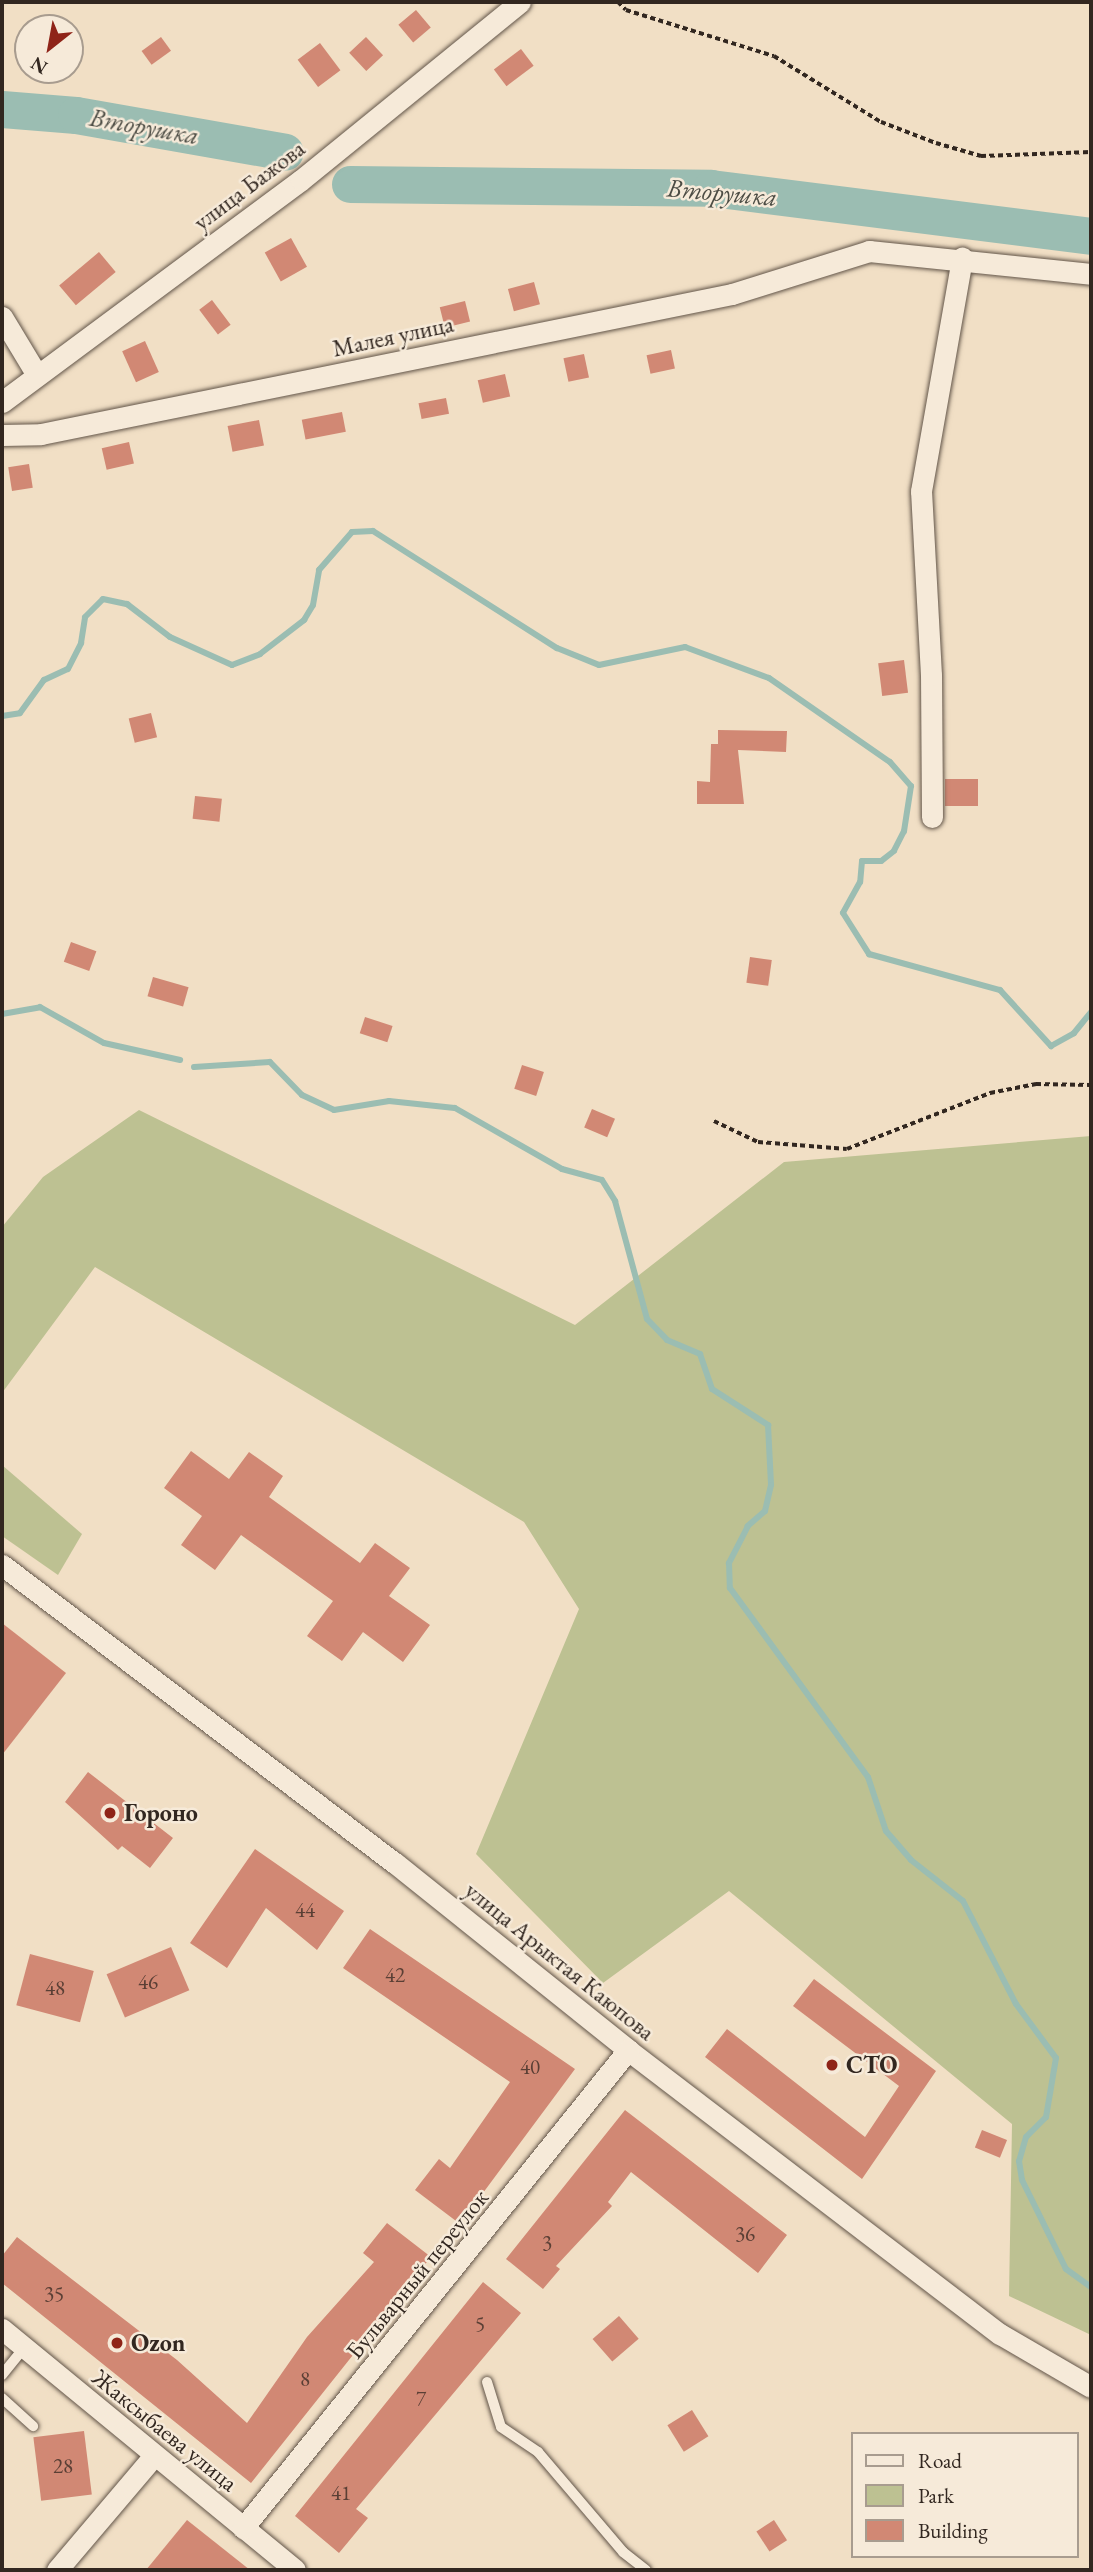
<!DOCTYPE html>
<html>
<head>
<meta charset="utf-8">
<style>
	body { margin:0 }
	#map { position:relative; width:1093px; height:2572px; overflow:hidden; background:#f1dfc5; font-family:"EB Garamond",serif }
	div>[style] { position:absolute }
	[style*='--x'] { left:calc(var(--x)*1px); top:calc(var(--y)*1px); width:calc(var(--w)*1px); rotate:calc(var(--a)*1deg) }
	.green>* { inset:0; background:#bdc192 }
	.stream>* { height:6px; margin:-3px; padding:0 3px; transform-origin:3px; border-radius:3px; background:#9bbdb2 }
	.river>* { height:37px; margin:-18.5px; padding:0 18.5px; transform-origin:18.5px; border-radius:18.5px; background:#9bbdb2 }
	.building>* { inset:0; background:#d18874; transform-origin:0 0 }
	.path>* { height:3.5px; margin-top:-1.75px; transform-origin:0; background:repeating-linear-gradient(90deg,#322720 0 5px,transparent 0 8.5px) }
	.roads { filter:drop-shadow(0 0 2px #625549) drop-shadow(0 0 2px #625549) }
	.service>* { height:10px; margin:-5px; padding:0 5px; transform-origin:5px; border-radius:5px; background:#f6ead9 }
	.minor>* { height:21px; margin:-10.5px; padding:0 10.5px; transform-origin:10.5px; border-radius:10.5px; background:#f6ead9 }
	.dots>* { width:19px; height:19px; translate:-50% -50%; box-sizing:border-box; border:4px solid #f6ead9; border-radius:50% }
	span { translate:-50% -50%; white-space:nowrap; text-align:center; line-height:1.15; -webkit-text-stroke:5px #f6ead9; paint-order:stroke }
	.number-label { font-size:21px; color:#5a3f35 }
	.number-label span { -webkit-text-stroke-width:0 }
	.street-label { font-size:24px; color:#322720 }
	.poi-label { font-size:24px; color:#322720; font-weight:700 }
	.left { translate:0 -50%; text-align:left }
	.water-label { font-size:26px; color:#4c4c44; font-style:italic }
	.frame { position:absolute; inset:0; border:4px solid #322720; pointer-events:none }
	.legend { position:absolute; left:851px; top:2432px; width:228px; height:126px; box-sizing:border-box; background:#f6ead9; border:2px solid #a89c8f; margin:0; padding:9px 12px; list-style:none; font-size:21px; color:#322720 }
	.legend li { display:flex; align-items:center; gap:14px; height:35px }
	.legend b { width:35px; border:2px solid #a89c8f }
	.north { position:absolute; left:14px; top:14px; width:70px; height:70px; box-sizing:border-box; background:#f6ead9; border:2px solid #a89c8f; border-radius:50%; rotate:211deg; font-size:19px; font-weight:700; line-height:28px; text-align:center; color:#322720 }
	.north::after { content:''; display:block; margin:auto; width:24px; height:32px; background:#8f2418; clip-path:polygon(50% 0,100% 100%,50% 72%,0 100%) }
</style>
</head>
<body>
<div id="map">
	<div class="green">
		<i style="clip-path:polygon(139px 1110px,575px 1325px,784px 1162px,1091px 1136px,1091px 2335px,1009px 2296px,1012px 2124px,729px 1891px,603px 1983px,476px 1854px,579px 1609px,524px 1522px,95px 1267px,2px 1393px,2px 1227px,43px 1177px)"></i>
		<i style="clip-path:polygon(2px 1465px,82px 1534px,58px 1575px,2px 1536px)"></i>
	</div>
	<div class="stream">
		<i style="--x:2;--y:716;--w:18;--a:-9"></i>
		<i style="--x:20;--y:713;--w:41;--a:-54"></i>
		<i style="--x:44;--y:680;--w:26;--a:-25"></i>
		<i style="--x:68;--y:669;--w:29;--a:-63"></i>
		<i style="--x:81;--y:643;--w:26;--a:-81"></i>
		<i style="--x:85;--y:617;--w:25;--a:-45"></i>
		<i style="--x:103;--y:599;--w:25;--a:12"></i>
		<i style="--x:127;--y:604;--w:54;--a:37.5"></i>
		<i style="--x:170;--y:637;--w:68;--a:24.3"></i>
		<i style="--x:232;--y:665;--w:30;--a:-21"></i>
		<i style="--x:260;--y:654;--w:56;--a:-37.7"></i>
		<i style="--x:304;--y:620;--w:17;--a:-59"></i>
		<i style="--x:313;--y:605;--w:36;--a:-80"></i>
		<i style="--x:319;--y:570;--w:50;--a:-49"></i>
		<i style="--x:352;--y:532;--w:21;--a:-3"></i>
		<i style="--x:373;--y:531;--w:218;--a:32.5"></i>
		<i style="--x:557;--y:648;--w:45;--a:22"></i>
		<i style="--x:599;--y:665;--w:88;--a:-11.8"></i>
		<i style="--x:685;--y:647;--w:90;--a:20.3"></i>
		<i style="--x:769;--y:678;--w:147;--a:34.8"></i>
		<i style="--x:890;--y:762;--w:32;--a:49"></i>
		<i style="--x:911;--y:786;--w:46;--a:98.8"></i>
		<i style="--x:904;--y:831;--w:22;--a:117"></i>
		<i style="--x:894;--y:851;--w:16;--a:142"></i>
		<i style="--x:881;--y:861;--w:19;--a:180"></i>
		<i style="--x:862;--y:861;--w:21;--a:95"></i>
		<i style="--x:860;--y:882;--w:35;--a:119"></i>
		<i style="--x:843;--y:913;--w:49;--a:57.6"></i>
		<i style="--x:869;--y:954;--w:136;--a:15.4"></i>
		<i style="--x:1000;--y:990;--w:76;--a:47.7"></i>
		<i style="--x:1051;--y:1046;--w:26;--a:-29"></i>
		<i style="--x:1074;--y:1033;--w:27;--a:-51"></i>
		<i style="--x:2;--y:1014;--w:39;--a:-10"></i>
		<i style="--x:40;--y:1007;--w:73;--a:29.4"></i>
		<i style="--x:104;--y:1043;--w:78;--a:12.6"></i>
		<i style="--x:194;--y:1067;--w:76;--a:-3.8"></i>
		<i style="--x:270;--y:1062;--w:46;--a:45.9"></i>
		<i style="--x:302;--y:1095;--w:35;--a:25"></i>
		<i style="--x:334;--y:1110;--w:56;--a:-9.3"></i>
		<i style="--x:389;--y:1101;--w:66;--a:6.1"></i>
		<i style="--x:455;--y:1108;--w:123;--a:29.7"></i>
		<i style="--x:562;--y:1169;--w:41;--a:15.4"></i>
		<i style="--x:602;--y:1180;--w:25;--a:58"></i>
		<i style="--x:615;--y:1201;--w:122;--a:74.8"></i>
		<i style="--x:647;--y:1319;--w:29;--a:46"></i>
		<i style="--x:667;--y:1340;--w:36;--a:23"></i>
		<i style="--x:700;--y:1354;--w:37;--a:71"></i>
		<i style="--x:712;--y:1389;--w:67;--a:32.7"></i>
		<i style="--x:768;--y:1425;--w:60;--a:87.1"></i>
		<i style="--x:771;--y:1485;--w:27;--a:103"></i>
		<i style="--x:765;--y:1511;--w:23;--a:139"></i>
		<i style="--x:748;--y:1526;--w:42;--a:117.2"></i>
		<i style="--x:729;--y:1563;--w:25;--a:88"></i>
		<i style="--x:730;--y:1588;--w:234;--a:53.9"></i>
		<i style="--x:868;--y:1777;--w:57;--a:71.6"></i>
		<i style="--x:886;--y:1831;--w:38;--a:49"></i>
		<i style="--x:911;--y:1860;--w:66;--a:38.3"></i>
		<i style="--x:963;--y:1901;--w:116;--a:62.8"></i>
		<i style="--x:1016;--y:2004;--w:67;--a:53.5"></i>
		<i style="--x:1056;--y:2058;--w:60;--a:99.6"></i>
		<i style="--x:1046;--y:2117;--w:28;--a:135"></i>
		<i style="--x:1026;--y:2137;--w:25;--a:106"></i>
		<i style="--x:1019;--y:2161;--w:19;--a:81"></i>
		<i style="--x:1022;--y:2180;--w:99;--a:63.7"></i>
		<i style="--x:1066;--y:2269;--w:31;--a:36"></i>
	</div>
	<div class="river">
		<i style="--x:2;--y:109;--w:74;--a:4.6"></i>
		<i style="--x:76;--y:115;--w:212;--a:10"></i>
		<i style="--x:350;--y:184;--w:361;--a:0.6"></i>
		<i style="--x:711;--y:188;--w:383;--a:7.2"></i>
	</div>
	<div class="building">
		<i style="left:416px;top:10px;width:23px;height:23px;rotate:50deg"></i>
		<i style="left:161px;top:37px;width:17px;height:24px;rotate:54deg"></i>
		<i style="left:366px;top:37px;width:25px;height:23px;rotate:47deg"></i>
		<i style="left:320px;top:43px;width:34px;height:28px;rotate:53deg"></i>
		<i style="left:521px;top:49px;width:21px;height:34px;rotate:53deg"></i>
		<i style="left:291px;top:238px;width:33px;height:30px;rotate:61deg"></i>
		<i style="left:99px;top:252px;width:26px;height:52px;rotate:50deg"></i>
		<i style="left:534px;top:282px;width:23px;height:27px;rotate:75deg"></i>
		<i style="left:212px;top:300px;width:31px;height:16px;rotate:53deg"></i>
		<i style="left:465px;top:301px;width:21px;height:26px;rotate:76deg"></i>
		<i style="left:145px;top:341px;width:34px;height:25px;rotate:66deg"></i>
		<i style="left:671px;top:350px;width:19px;height:25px;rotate:78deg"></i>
		<i style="left:584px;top:354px;width:24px;height:21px;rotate:78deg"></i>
		<i style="left:505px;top:374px;width:23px;height:28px;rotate:77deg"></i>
		<i style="left:446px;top:398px;width:16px;height:28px;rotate:79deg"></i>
		<i style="left:342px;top:412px;width:20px;height:41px;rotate:79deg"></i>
		<i style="left:259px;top:420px;width:26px;height:32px;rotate:79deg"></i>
		<i style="left:129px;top:442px;width:22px;height:28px;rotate:77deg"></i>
		<i style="left:29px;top:464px;width:24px;height:21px;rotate:81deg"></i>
		<i style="left:904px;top:660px;width:33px;height:26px;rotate:83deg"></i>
		<i style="left:151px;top:713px;width:25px;height:23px;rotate:76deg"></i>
		<i style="clip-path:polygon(718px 730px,787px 731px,786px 752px,738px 750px,744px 804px,697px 804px,697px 781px,710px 782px,711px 744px,718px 744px)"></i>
		<i style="left:945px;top:779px;width:33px;height:27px"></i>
		<i style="left:195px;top:796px;width:27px;height:23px;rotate:6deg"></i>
		<i style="left:71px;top:942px;width:27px;height:21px;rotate:20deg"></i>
		<i style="left:750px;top:957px;width:22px;height:26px;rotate:8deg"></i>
		<i style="left:153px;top:977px;width:37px;height:20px;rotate:16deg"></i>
		<i style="left:365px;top:1017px;width:29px;height:17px;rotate:18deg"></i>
		<i style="left:522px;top:1065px;width:23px;height:25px;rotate:18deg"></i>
		<i style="left:592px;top:1109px;width:25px;height:20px;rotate:23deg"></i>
		<i style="clip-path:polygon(191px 1451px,229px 1479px,249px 1452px,283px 1476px,269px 1497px,360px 1563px,375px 1543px,410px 1568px,389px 1596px,430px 1625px,403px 1662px,363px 1632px,342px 1661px,307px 1636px,333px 1601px,241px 1535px,215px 1570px,181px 1545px,202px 1516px,164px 1488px)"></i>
		<i style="clip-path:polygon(2px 1623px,66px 1673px,2px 1755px)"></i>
		<i style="clip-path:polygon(88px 1772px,173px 1838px,150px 1868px,122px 1846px,118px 1850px,65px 1802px)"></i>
		<i style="clip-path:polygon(255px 1849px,344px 1911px,317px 1950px,266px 1908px,227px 1968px,190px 1943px)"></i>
		<i style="clip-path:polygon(370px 1929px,575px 2069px,460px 2224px,415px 2190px,439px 2159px,450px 2168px,510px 2082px,343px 1968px)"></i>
		<i style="left:171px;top:1947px;width:47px;height:70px;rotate:67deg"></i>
		<i style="left:30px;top:1954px;width:66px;height:53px;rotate:15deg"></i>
		<i style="clip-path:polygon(814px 1979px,936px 2071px,862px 2179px,705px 2057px,727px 2029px,865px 2137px,899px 2086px,793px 2006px)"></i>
		<i style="clip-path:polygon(625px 2110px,787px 2235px,758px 2273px,631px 2172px,608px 2202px,612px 2206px,556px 2266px,560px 2269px,543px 2289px,506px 2259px)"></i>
		<i style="left:982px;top:2130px;width:27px;height:19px;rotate:22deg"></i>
		<i style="clip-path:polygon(387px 2223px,431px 2257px,251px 2483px,2px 2283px,2px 2256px,17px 2237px,177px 2360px,247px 2423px,307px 2337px,374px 2262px,363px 2253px)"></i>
		<i style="clip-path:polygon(483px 2282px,521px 2313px,356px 2509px,368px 2518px,339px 2553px,295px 2516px)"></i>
		<i style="left:619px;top:2316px;width:30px;height:35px;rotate:49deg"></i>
		<i style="left:692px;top:2410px;width:31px;height:29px;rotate:58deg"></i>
		<i style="left:84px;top:2431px;width:64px;height:51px;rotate:83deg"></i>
		<i style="clip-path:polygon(187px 2520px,250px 2570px,146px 2570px)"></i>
		<i style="left:774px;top:2520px;width:24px;height:21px;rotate:57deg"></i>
	</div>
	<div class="path">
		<i style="--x:618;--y:2;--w:11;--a:45"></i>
		<i style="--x:626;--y:10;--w:155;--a:17.3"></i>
		<i style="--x:774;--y:56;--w:126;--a:31.7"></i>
		<i style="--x:881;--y:122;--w:59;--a:20.9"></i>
		<i style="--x:936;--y:143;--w:47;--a:16.1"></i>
		<i style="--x:981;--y:156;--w:110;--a:-2.1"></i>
		<i style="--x:714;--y:1121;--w:49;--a:25.5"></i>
		<i style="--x:758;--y:1142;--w:89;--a:4.5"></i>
		<i style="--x:847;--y:1149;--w:154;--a:-21.4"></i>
		<i style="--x:990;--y:1093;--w:47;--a:-11.1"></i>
		<i style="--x:1036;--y:1084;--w:55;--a:1"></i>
	</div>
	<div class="roads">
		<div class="service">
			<i style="--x:2;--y:2375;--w:35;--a:-51"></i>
			<i style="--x:487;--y:2382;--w:47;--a:72.7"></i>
			<i style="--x:501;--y:2427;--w:45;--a:34"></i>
			<i style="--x:538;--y:2452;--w:131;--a:49.6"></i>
			<i style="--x:623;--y:2552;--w:29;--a:38"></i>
			<i style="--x:2;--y:2398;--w:42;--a:42.1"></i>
		</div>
		<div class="minor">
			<i style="--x:2;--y:317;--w:68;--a:58.9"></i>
			<i style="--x:2;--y:402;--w:372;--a:-36.6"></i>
			<i style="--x:301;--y:180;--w:282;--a:-39.1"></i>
			<i style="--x:2;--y:435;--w:39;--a:-1"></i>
			<i style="--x:41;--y:434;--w:705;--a:-11.45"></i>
			<i style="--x:732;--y:294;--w:144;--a:-17.4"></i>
			<i style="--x:869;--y:251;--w:223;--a:5.9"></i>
			<i style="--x:932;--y:817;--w:142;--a:-90.4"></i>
			<i style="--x:931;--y:675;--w:184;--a:-93.1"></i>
			<i style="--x:921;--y:491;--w:237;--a:-80"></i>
			<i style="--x:2;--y:1565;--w:493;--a:37.2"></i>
			<i style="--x:395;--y:1863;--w:299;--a:38.7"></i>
			<i style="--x:628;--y:2050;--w:468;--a:37.4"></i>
			<i style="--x:1000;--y:2334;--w:105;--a:30.2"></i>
			<i style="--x:2;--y:2329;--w:379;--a:39.4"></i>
			<i style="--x:243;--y:2528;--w:614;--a:-51.15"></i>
			<i style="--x:57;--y:2570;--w:148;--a:-49.7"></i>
		</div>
	</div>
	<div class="dots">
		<i style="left:110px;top:1813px;background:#8f2418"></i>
		<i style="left:832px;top:2065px;background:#8f2418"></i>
		<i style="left:117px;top:2343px;background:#8f2418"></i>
	</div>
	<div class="number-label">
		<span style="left:305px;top:1910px">44</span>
		<span style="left:395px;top:1975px">42</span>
		<span style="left:148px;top:1982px">46</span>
		<span style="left:55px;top:1988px">48</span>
		<span style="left:530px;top:2067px">40</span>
		<span style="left:745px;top:2234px">36</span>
		<span style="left:547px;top:2243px">3</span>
		<span style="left:54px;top:2294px">35</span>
		<span style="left:480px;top:2324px">5</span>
		<span style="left:305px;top:2379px">8</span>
		<span style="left:421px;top:2399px">7</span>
		<span style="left:63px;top:2466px">28</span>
		<span style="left:341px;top:2493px">41</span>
	</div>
	<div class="street-label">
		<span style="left:249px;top:185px;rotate:-37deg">улица Бажова</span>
		<span style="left:393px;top:336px;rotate:-12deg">Малея улица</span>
		<span style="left:560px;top:1961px;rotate:39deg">улица Арыктая Каюпова</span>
		<span style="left:417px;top:2274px;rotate:-51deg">Бульварный переулок</span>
		<span style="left:165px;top:2430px;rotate:39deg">Жаксыбаева улица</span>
	</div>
	<div class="poi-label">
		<span class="left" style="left:124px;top:1813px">Гороно</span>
		<span class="left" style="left:846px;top:2065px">СТО</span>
		<span class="left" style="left:131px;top:2343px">Ozon</span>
	</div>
	<div class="water-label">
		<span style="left:144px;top:127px;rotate:10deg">Вторушка</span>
		<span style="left:722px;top:193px;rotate:5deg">Вторушка</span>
	</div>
	<div class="frame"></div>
	<ul class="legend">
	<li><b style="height:9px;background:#f6ead9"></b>Road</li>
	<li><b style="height:19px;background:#bdc192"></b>Park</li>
	<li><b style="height:19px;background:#d18874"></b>Building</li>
	</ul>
	<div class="north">N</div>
</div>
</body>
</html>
